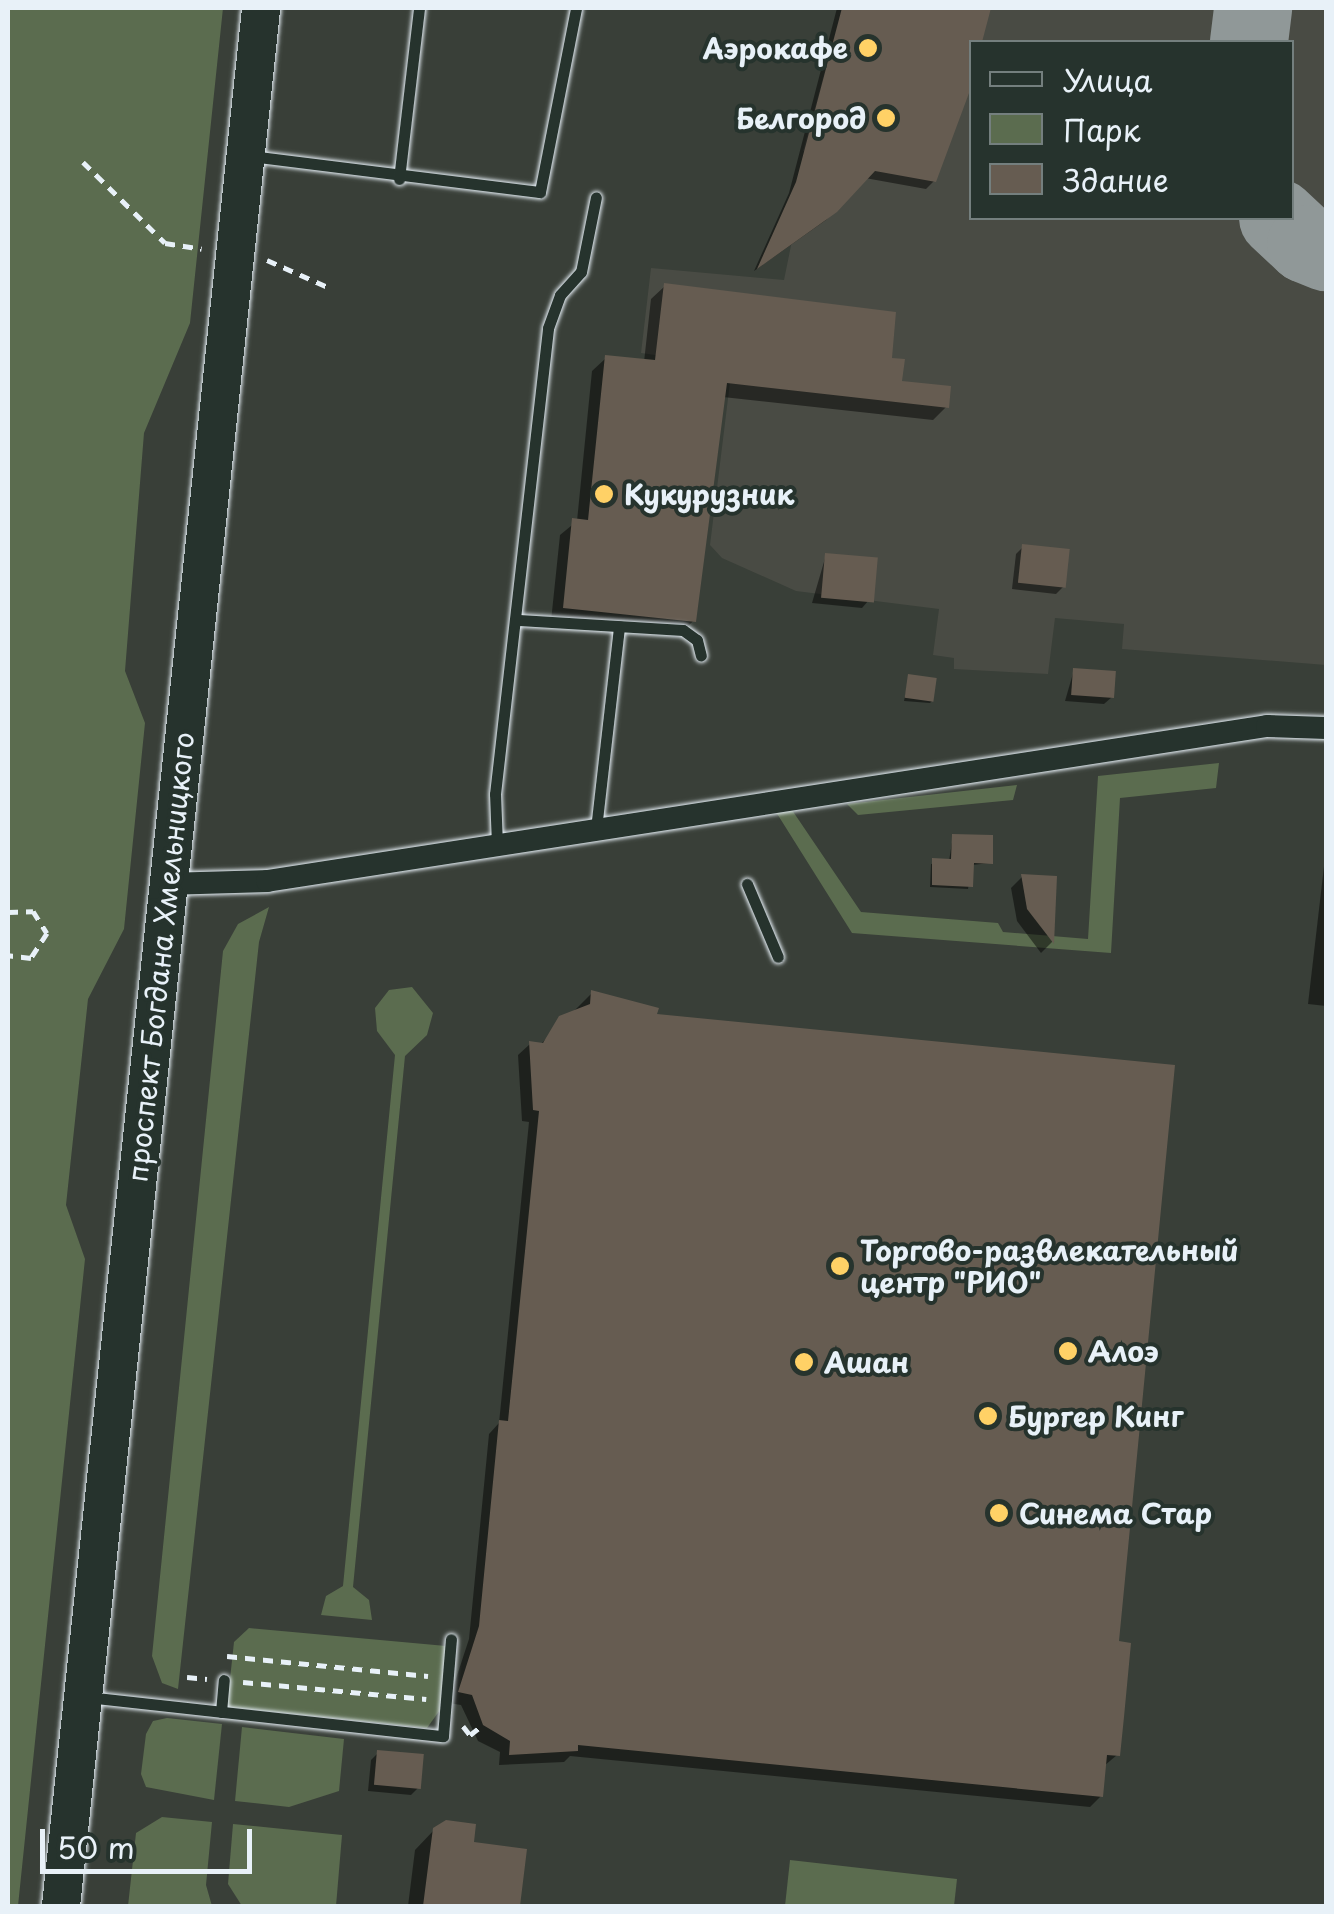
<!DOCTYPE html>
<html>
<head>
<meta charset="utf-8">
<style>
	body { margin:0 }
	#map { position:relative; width:1334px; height:1914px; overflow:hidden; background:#393f38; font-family:"Playpen Sans",sans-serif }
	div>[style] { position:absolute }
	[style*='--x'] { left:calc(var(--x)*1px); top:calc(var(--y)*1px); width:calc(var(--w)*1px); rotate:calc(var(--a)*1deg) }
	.built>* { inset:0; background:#494b44 }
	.green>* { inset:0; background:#5b6c4f }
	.shadow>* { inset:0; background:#0007 }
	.taxiway>* { height:78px; margin:-39px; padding:0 39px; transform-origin:39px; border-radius:39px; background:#909898 }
	.building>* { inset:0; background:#665c51; transform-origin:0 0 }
	.path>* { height:5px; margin-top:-2.5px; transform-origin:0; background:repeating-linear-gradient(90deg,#e8f1f8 0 10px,transparent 0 18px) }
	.roads { filter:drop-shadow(0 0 2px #e8f1f8) drop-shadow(0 0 2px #e8f1f8) }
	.service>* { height:11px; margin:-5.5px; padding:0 5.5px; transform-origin:5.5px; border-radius:5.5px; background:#26332d }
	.minor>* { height:22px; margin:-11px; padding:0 11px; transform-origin:11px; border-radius:11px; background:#26332d }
	.primary>* { height:38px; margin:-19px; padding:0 19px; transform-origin:19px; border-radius:19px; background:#26332d }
	.dots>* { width:28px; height:28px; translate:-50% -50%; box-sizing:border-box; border:5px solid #26332d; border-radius:50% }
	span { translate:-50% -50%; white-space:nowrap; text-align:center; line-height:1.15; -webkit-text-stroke:8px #26332d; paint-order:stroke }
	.poi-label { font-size:28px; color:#e8f1f8; font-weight:700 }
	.right { translate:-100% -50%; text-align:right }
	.left { translate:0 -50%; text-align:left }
	.street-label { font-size:28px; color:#e8f1f8 }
	.frame { position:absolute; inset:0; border:10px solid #e8f1f8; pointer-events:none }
	.legend { position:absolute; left:969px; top:40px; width:325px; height:180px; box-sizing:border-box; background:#26332d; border:2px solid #747f7e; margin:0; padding:12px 18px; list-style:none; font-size:30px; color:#e8f1f8 }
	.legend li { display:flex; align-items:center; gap:20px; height:50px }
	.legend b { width:50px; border:2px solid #747f7e }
	.scale { position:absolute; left:40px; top:1829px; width:212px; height:45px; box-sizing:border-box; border:5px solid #e8f1f8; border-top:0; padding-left:12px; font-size:30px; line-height:35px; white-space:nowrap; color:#e8f1f8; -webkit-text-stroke:8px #26332d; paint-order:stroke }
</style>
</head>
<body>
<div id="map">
	<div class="built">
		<i style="clip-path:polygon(evenodd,842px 8px,1326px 8px,1326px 665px,1122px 649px,1124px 624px,1055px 618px,1048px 674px,954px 669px,954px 658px,933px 655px,939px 609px,796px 591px,722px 558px,710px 545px,732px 366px,641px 353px,651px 268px,784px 280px,797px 216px,836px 164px,803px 151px,842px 8px,972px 42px,1292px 42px,1292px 218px,972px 218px,972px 42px)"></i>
	</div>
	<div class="green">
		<i style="clip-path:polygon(8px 8px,223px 8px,190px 323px,144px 433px,125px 671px,145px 723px,124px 929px,88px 999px,66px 1205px,85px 1259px,18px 1906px,8px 1906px)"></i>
		<i style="clip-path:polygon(1219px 763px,1216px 788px,1120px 798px,1111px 953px,852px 933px,776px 812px,792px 810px,861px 912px,998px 923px,1003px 932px,1088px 939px,1098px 776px)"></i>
		<i style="clip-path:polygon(1017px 785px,1013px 800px,858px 815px,847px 804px)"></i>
		<i style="clip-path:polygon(269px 907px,259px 942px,178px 1689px,162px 1683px,152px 1656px,223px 951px,238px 924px)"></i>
		<i style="clip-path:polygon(412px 987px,433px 1013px,427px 1035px,405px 1056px,353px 1587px,369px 1600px,372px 1620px,321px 1615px,326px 1596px,343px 1586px,395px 1055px,377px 1031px,375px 1008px,389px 990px)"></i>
		<i style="clip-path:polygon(249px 1628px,446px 1646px,440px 1710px,427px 1728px,227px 1707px,234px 1642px)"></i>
		<i style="clip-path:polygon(167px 1718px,222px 1724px,214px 1800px,146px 1787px,141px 1774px,146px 1734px,153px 1721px)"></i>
		<i style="clip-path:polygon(242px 1727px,344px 1739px,339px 1791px,289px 1807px,235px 1801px)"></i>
		<i style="clip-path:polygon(162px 1817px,212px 1822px,206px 1885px,212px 1906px,128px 1906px,136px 1833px)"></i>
		<i style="clip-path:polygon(233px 1824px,342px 1835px,336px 1906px,242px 1906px,228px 1884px)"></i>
		<i style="clip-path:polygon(790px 1860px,957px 1879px,954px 1906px,785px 1906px)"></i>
	</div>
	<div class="shadow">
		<i style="clip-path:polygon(837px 8px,985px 8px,934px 181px,926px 189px,865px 178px,826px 220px,754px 271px,789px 193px)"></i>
		<i style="clip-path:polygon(665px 286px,890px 360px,900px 383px,947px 406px,933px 420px,723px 397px,693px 621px,680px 635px,551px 621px,560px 535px,577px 521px,592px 371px,606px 358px,644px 362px,651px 299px)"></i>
		<i style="clip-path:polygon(1023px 547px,1063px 587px,1056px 594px,1012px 589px,1016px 554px)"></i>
		<i style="clip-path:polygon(826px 555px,869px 600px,862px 608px,812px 603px)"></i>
		<i style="clip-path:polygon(1074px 670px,1112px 697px,1104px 704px,1065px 701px)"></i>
		<i style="clip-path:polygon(909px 677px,933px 700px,930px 703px,904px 701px)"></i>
		<i style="clip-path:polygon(953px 836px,990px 863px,972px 865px,968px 889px,930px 887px,931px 864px,949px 861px)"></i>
		<i style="clip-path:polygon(1326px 849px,1326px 1006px,1308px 1004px)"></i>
		<i style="clip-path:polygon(1022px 877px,1055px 878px,1052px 942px,1041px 953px,1017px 921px,1011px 888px)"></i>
		<i style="clip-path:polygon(592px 993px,654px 1016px,1116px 1644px,1117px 1755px,1104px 1766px,1101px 1796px,1090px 1807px,570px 1756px,564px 1762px,499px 1765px,500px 1752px,478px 1741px,461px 1705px,448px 1703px,469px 1639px,489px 1434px,499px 1423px,529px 1122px,522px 1121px,518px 1055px,530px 1044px,540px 1045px)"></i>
		<i style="clip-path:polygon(378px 1753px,418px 1788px,411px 1795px,368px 1791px,371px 1760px)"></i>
		<i style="clip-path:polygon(434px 1830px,472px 1844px,524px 1851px,518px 1906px,408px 1906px,415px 1850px)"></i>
	</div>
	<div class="taxiway">
		<i style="--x:1249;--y:42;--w:34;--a:-83"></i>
		<i style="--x:1278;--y:218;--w:38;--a:43"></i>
		<i style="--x:1306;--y:244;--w:22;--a:22"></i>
	</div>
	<div class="building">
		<i style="clip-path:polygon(842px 8px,991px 8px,982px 42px,972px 42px,972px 85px,936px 182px,875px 171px,837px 212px,757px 269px,796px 182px)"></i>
		<i style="clip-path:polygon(664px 283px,896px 312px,892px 358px,905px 359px,902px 381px,951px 386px,949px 408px,727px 383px,696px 622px,563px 608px,572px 518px,588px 520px,605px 355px,655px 360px)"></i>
		<i style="left:1022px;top:544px;width:48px;height:39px;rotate:6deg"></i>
		<i style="left:825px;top:553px;width:53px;height:45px;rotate:5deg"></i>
		<i style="left:1073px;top:668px;width:43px;height:27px;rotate:4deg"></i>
		<i style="left:908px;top:674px;width:29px;height:24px;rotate:8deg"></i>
		<i style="clip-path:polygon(952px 834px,993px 835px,993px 864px,974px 863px,973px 887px,932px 885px,932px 858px,951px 859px)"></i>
		<i style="clip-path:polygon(1021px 874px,1057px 876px,1054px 944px,1027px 909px)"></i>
		<i style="clip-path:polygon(591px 990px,659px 1008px,657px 1014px,1175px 1065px,1119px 1641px,1131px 1643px,1124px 1717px,1120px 1756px,1107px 1755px,1103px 1797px,578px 1745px,578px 1751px,509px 1755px,510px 1741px,483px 1725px,472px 1695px,458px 1692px,479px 1626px,499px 1420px,508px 1421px,539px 1111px,533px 1110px,529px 1041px,543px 1043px,559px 1016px,590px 1004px)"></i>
		<i style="left:377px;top:1750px;width:47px;height:35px;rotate:5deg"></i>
		<i style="clip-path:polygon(446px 1820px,476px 1824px,474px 1842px,527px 1849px,520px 1906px,423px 1906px,433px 1828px)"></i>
	</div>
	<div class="path">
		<i style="--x:83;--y:162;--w:115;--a:44.6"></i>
		<i style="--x:165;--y:243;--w:37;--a:9"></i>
		<i style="--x:267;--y:260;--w:69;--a:24"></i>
		<i style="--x:8;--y:912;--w:25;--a:-2"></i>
		<i style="--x:33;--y:911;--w:26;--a:58"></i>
		<i style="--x:47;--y:933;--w:30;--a:123"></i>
		<i style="--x:31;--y:958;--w:23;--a:-173"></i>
		<i style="--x:227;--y:1656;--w:202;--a:5.7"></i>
		<i style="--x:187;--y:1677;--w:20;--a:6"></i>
		<i style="--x:243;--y:1682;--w:184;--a:5.3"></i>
		<i style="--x:463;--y:1726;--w:11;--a:52"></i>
		<i style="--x:470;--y:1735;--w:16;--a:-38"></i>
	</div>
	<div class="roads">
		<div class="service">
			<i style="--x:250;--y:156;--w:292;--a:7.1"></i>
			<i style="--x:540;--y:192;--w:187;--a:-78.9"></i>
			<i style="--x:399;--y:179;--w:172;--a:-83.3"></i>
			<i style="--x:519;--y:620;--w:164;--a:3.5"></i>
			<i style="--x:683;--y:630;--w:17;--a:36"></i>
			<i style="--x:697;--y:640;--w:16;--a:76"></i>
			<i style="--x:596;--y:829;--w:204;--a:-83.5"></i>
			<i style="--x:497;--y:845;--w:51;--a:-92.2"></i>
			<i style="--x:495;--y:794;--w:469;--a:-83.5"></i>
			<i style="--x:548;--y:328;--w:35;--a:-70"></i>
			<i style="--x:560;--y:295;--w:31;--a:-48"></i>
			<i style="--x:581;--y:272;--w:76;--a:-78.7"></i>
			<i style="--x:747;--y:884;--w:79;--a:67"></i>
			<i style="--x:87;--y:1697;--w:358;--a:6.3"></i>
			<i style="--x:443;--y:1736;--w:97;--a:-85.3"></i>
			<i style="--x:221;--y:1712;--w:32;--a:-85"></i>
		</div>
		<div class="minor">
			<i style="--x:168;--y:884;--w:99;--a:-1.7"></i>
			<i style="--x:267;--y:881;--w:1012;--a:-8.81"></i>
			<i style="--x:1267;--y:726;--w:59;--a:1.9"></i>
		</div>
		<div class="primary">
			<i style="--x:61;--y:1906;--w:1909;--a:-83.98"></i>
		</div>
	</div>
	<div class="dots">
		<i style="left:868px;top:48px;background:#ffd166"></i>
		<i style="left:886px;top:118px;background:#ffd166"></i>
		<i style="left:604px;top:494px;background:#ffd166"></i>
		<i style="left:840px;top:1266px;background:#ffd166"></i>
		<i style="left:1068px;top:1351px;background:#ffd166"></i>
		<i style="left:804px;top:1362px;background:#ffd166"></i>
		<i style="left:988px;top:1416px;background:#ffd166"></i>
		<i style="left:999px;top:1513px;background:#ffd166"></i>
	</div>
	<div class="poi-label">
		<span class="right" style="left:848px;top:48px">Аэрокафе</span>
		<span class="right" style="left:866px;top:118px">Белгород</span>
		<span class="left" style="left:624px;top:494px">Кукурузник</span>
		<span class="left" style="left:860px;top:1266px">Торгово-развлекательный<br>центр "РИО"</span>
		<span class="left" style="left:1088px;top:1351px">Алоэ</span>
		<span class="left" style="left:824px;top:1362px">Ашан</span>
		<span class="left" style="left:1008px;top:1416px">Бургер Кинг</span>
		<span class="left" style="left:1019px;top:1513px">Синема Стар</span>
	</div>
	<div class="street-label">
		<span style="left:160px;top:957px;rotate:-84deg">проспект Богдана Хмельницкого</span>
	</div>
	<div class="frame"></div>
	<ul class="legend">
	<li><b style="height:12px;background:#26332d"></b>Улица</li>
	<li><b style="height:28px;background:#5b6c4f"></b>Парк</li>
	<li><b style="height:28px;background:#665c51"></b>Здание</li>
	</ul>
	<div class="scale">50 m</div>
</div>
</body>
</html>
